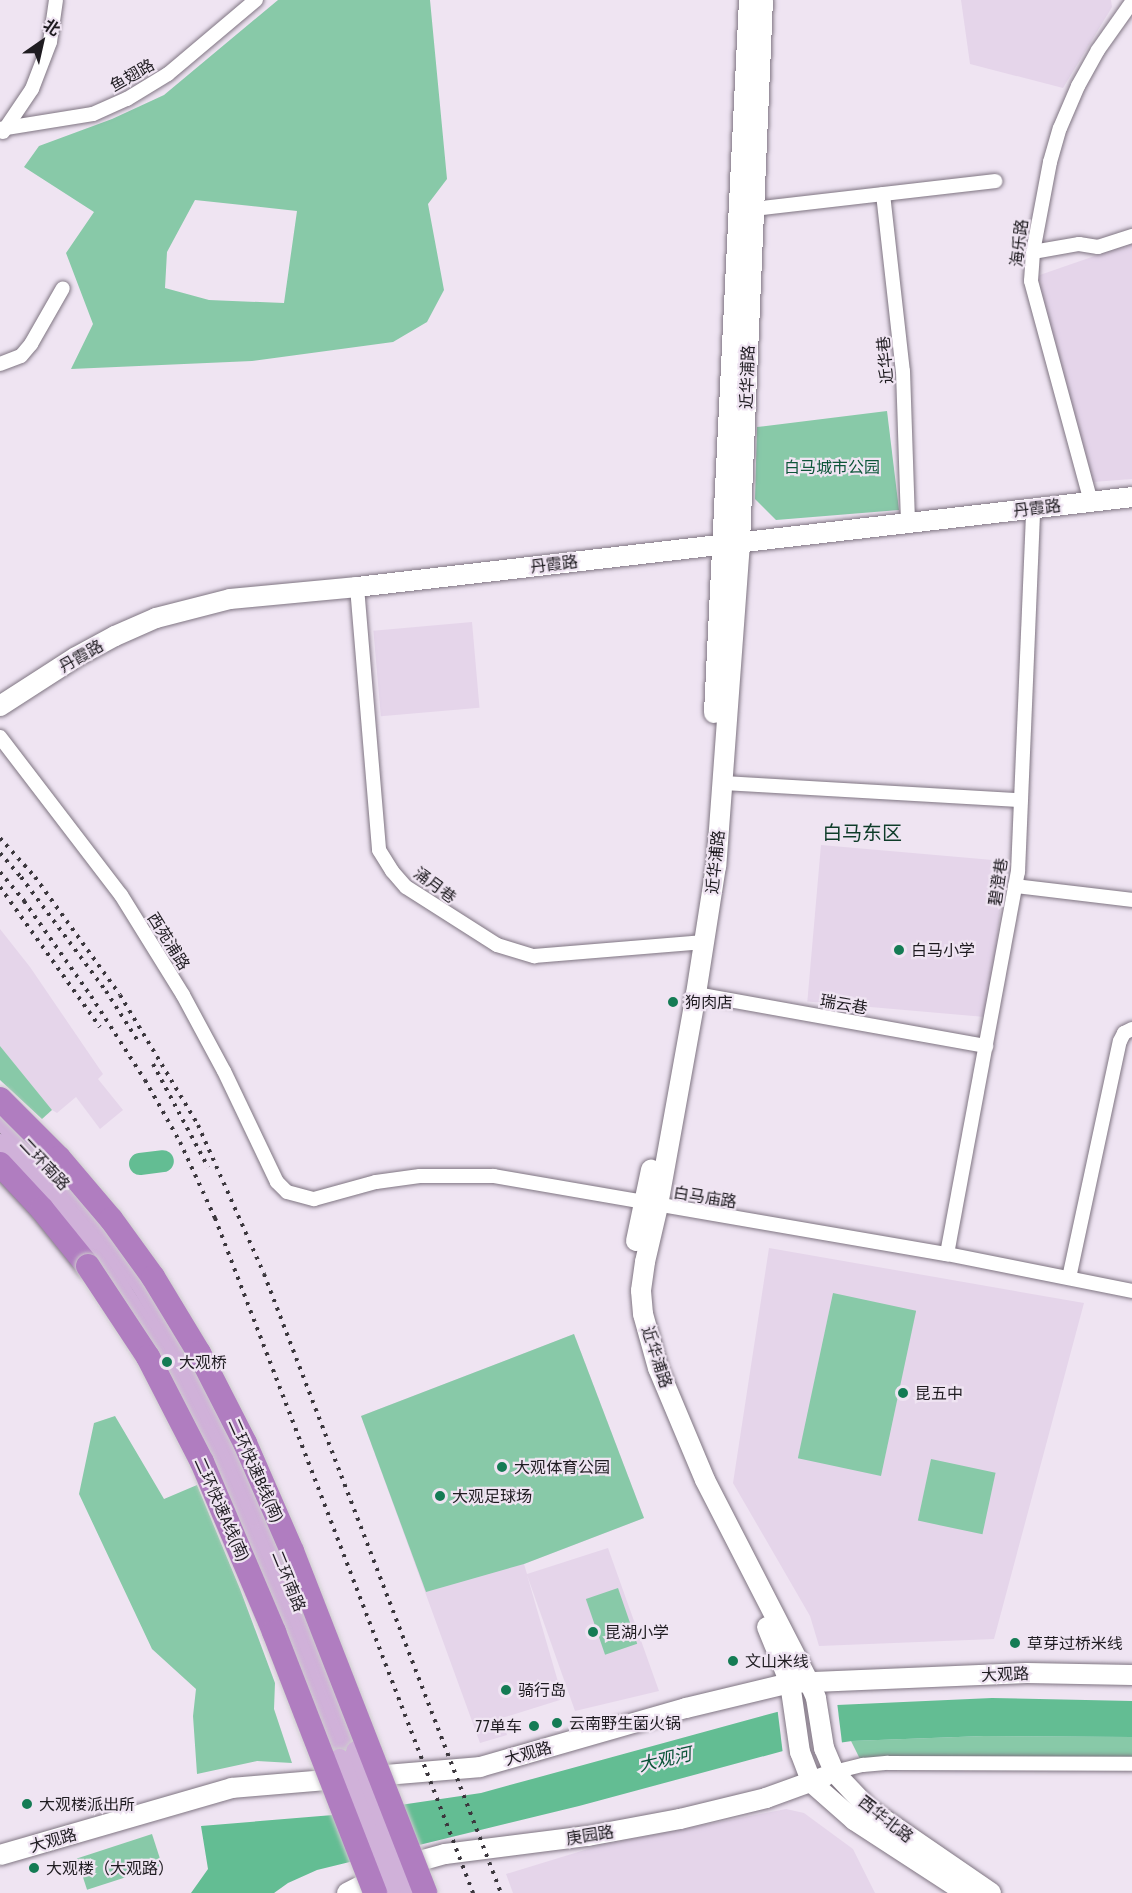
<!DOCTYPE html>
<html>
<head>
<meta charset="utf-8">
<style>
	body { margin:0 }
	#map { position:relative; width:1132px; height:1893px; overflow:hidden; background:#efe4f2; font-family:"Asap Condensed","Noto Sans SC",sans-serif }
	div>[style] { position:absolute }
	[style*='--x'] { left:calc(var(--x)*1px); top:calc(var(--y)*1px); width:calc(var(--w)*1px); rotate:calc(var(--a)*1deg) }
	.built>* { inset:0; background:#e5d5ea; transform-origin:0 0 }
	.green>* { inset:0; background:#88c9a8; transform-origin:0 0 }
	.water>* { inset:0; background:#63bd93 }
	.pier>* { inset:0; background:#efe4f2; transform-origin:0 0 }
	.river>* { height:22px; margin:-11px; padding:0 11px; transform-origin:11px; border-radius:11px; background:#63bd93 }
	.roads { filter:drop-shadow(0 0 2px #7f7582) drop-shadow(0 0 2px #7f7582) }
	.street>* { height:14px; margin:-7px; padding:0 7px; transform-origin:7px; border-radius:7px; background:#fff }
	.secondary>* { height:20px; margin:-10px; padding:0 10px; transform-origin:10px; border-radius:10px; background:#fff }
	.primary>* { height:21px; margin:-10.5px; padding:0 10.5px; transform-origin:10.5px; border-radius:10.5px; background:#d0b1d9 }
	.highway>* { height:24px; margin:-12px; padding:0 12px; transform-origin:12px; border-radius:12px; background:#b07dc0 }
	.rail>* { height:4px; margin-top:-2px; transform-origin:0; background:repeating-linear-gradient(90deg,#3b373d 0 3px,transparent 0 9px) }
	.bridges { filter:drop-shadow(0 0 2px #cecdce) drop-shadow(0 0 2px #cecdce) }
	.primary-bridge>* { height:21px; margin:-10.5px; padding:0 10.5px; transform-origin:10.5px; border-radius:10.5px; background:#d0b1d9 }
	.highway-bridge>* { height:24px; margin:-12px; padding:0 12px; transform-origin:12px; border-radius:12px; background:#b07dc0 }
	.dots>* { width:16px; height:16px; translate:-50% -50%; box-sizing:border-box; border:3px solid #efe4f2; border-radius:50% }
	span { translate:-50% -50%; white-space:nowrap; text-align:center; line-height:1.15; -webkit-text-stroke:4.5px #efe4f2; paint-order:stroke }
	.street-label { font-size:16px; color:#1f1c21 }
	.park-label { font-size:16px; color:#0d5539 }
	.poi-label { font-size:16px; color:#1f1c21 }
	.left { translate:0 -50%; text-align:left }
	.right { translate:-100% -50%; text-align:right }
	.water-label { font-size:18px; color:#0b5438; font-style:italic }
	.quarter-label { font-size:20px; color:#0e3c29 }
	.north { position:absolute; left:12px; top:12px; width:60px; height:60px; -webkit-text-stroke:4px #efe4f2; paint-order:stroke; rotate:34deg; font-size:16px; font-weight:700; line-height:24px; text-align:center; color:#1f1c21 }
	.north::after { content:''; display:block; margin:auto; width:21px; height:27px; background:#1f1c21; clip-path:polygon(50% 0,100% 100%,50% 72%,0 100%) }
</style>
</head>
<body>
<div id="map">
	<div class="built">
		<i style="clip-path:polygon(961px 0,1111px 0,1112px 7px,1063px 88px,970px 64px)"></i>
		<i style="clip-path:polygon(1132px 243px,1132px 479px,1093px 482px,1037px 276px)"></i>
		<i style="left:472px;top:622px;width:86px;height:99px;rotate:85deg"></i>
		<i style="left:821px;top:845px;width:184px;height:157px;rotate:5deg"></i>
		<i style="clip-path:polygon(0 929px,30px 967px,103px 1074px,98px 1079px,123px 1110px,100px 1129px,76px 1097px,57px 1113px,52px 1110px,0 1046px)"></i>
		<i style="clip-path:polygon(769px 1248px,1084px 1303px,994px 1639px,819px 1646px,810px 1616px,733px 1483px)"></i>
		<i style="clip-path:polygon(574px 1334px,644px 1518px,524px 1564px,527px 1574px,608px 1548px,659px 1691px,575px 1711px,527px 1575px,563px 1699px,502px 1718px,507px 1735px,480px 1743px,361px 1416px)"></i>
		<i style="clip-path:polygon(786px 1809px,804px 1813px,853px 1849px,875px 1893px,513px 1893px,506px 1874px,601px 1845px)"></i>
	</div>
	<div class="green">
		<i style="clip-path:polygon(evenodd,278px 0,430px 0,447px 179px,428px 204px,444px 290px,427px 322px,393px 342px,252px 361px,71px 369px,93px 324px,66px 253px,94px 212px,24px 167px,39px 146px,112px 119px,164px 95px,278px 0,195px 200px,297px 211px,284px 303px,209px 300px,165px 288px,167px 252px,195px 200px)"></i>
		<i style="clip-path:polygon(887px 411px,899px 510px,776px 520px,755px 499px,757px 427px)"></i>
		<i style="clip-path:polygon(0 1046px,52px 1110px,42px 1119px,0 1080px)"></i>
		<i style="left:833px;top:1293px;width:85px;height:169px;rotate:12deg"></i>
		<i style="clip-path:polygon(574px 1334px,644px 1518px,524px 1564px,426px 1592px,361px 1416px)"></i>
		<i style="clip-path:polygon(115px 1416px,164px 1499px,197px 1485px,240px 1589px,275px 1683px,274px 1709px,292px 1763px,257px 1761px,197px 1774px,193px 1716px,196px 1689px,152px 1649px,79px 1494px,94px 1423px)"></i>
		<i style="left:931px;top:1459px;width:66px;height:63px;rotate:12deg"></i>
		<i style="left:618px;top:1588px;width:59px;height:34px;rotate:71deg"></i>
		<i style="clip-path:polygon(984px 1736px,1132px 1737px,1132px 1770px,863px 1765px,851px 1741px)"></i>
		<i style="left:152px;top:1834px;width:33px;height:79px;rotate:72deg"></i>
	</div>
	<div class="water">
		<i style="clip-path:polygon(992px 1698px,1132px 1701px,1132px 1737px,984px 1736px,852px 1741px,783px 1751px,579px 1806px,317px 1870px,288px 1883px,274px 1893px,191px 1893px,208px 1869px,201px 1826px,333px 1815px,481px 1793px,777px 1712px,837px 1705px)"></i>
	</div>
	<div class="pier">
		<i style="left:837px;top:1702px;width:43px;height:60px;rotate:83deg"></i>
	</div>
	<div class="river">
		<i style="--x:140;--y:1164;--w:23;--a:-7"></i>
	</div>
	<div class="roads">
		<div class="street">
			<i style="--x:0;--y:129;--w:94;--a:-9.2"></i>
			<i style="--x:93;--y:114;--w:37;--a:-24"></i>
			<i style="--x:127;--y:99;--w:48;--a:-31.4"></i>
			<i style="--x:168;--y:74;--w:115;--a:-40.1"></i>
			<i style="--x:3;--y:132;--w:52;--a:-56"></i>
			<i style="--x:32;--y:89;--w:50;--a:-69"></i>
			<i style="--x:50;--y:42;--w:42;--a:-81.9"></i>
			<i style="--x:883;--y:194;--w:178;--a:83.6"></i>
			<i style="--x:903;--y:371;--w:153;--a:88.1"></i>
			<i style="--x:754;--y:209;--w:243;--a:-6.6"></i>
			<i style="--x:1033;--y:252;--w:47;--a:-9.9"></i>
			<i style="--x:1079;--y:244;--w:19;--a:9"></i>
			<i style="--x:1098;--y:247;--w:36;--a:-18"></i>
			<i style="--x:0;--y:364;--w:22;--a:-21"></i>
			<i style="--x:21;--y:356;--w:16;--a:-50"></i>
			<i style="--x:31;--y:344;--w:64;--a:-60.3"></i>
			<i style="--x:1091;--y:502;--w:229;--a:-105.2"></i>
			<i style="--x:1031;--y:281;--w:29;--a:-86"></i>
			<i style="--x:1033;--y:252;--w:92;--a:-79.3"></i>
			<i style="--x:1050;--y:162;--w:35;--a:-74"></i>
			<i style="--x:1060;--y:128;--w:46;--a:-66.8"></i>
			<i style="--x:1078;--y:86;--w:41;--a:-60.9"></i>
			<i style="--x:1098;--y:50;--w:59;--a:-54.7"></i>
			<i style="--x:357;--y:587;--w:264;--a:85.2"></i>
			<i style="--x:379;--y:850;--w:25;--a:58"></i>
			<i style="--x:392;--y:871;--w:21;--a:49"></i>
			<i style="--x:406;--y:887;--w:108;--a:32.5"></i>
			<i style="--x:497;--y:945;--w:39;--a:17"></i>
			<i style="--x:534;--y:956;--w:171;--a:-4.7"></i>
			<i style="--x:0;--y:737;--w:199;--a:52.6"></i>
			<i style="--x:121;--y:895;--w:118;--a:58.2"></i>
			<i style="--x:183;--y:995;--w:86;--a:61.7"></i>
			<i style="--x:224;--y:1071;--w:123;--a:64.5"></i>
			<i style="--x:277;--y:1182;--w:14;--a:45"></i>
			<i style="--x:287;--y:1192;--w:28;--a:15"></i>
			<i style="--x:314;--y:1199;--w:64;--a:-15.3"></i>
			<i style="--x:376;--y:1182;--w:44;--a:-7.8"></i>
			<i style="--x:420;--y:1176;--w:74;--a:0"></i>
			<i style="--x:494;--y:1176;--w:460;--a:9.8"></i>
			<i style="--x:947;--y:1254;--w:189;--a:11.3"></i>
			<i style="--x:722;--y:783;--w:299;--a:3.3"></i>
			<i style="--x:1015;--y:886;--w:118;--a:6.8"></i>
			<i style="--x:696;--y:994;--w:295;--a:10.2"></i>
			<i style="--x:947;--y:1254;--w:389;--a:-79.5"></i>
			<i style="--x:1018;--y:872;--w:363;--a:-87.6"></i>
			<i style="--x:1069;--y:1278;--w:242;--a:-77.9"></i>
			<i style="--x:1120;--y:1041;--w:9;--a:-63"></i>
			<i style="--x:1124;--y:1033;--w:9;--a:-27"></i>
			<i style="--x:834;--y:1772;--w:30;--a:-14"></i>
			<i style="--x:863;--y:1765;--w:25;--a:-5"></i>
			<i style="--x:888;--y:1763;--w:244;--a:0.2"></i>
		</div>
		<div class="secondary">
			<i style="--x:763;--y:0;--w:543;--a:92.43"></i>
			<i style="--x:740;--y:543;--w:324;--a:94.2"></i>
			<i style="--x:716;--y:866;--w:130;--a:98.9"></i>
			<i style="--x:696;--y:994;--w:215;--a:100.2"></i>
			<i style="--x:658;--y:1206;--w:57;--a:103.1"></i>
			<i style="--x:645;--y:1262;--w:29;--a:98"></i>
			<i style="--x:641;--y:1291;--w:23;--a:85"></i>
			<i style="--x:643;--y:1314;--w:56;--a:74.5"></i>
			<i style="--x:658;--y:1368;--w:121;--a:67.2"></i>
			<i style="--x:705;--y:1480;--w:227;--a:62.8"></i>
			<i style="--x:809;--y:1682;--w:17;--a:66"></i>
			<i style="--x:816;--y:1698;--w:51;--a:80.9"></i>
			<i style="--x:824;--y:1748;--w:26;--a:67"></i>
			<i style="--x:834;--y:1772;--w:51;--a:46.6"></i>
			<i style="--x:869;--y:1809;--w:148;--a:34.5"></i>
			<i style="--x:0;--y:706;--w:90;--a:-32.8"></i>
			<i style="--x:76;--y:657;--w:44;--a:-28.3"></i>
			<i style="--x:115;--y:636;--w:45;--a:-23.7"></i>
			<i style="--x:156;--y:618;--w:76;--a:-14.4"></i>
			<i style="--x:230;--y:599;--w:128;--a:-5.4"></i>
			<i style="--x:357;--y:587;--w:780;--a:-6.62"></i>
			<i style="--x:714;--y:713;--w:714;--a:-87.19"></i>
			<i style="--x:636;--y:1241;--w:73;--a:-78.1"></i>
			<i style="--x:767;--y:1627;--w:61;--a:67.7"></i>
			<i style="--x:790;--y:1683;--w:70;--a:81.8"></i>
			<i style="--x:800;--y:1752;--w:33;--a:69"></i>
			<i style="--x:812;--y:1783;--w:56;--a:41.4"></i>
			<i style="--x:854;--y:1820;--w:134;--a:33.1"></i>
			<i style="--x:0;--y:1855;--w:241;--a:-16.1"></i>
			<i style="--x:232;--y:1788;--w:249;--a:-4.8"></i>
			<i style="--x:480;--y:1767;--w:214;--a:-16"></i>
			<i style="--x:686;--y:1708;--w:107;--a:-13.5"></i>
			<i style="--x:790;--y:1683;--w:237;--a:-2.4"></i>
			<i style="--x:1027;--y:1673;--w:105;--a:1.1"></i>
			<i style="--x:347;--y:1893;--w:57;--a:-27"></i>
			<i style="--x:398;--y:1867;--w:49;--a:-15.5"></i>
			<i style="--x:445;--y:1854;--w:144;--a:-7.2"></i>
			<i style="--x:588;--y:1836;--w:94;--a:-10.5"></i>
			<i style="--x:680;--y:1819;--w:89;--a:-13.7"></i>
			<i style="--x:766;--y:1798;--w:62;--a:-19.9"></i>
		</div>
		<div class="primary">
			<i style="--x:0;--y:1118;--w:69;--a:45"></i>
			<i style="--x:49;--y:1167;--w:79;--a:49.6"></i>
			<i style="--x:100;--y:1227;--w:72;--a:54.1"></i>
			<i style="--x:142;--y:1285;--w:87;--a:59"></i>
			<i style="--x:187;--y:1360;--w:72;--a:62.7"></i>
			<i style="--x:220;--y:1424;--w:114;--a:65.7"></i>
			<i style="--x:267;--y:1528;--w:240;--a:68.2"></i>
			<i style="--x:0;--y:1144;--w:76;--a:46.1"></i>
			<i style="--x:53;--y:1199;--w:75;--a:51.5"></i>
			<i style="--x:100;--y:1258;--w:132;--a:57.4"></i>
			<i style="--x:171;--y:1369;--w:72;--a:63.4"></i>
			<i style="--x:203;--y:1433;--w:112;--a:65.3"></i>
			<i style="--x:250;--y:1535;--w:241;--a:68.3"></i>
		</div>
		<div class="highway">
			<i style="--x:0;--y:1164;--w:62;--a:47"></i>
			<i style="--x:42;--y:1209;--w:73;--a:51.1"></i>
		</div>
	</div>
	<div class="rail">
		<i style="--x:0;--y:838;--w:52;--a:48.1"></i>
		<i style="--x:35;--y:877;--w:145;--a:54.2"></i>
		<i style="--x:120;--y:995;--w:152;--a:59"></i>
		<i style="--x:198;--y:1125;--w:163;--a:66.1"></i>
		<i style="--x:264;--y:1274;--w:663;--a:69.05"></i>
		<i style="--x:0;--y:853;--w:32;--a:49"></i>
		<i style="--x:21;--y:877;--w:142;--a:53.3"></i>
		<i style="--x:106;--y:991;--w:59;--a:57.4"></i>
		<i style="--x:0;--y:872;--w:38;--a:50"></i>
		<i style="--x:24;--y:901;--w:116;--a:54.8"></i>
		<i style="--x:91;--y:996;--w:100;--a:57.3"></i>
		<i style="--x:145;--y:1080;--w:71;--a:60.6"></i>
		<i style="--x:180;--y:1142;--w:84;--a:65.3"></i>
		<i style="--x:215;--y:1218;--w:723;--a:69.08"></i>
		<i style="--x:0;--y:887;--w:172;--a:54.5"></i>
		<i style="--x:153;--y:1064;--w:117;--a:61.9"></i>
	</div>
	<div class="bridges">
		<div class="primary-bridge">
			<i style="--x:356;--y:1751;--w:151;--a:69"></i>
			<i style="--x:339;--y:1759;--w:143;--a:69.2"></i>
		</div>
		<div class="highway-bridge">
			<i style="--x:0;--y:1099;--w:83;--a:45"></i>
			<i style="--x:59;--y:1158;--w:80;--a:49.6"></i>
			<i style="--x:111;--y:1219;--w:72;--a:54.1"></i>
			<i style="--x:153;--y:1277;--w:89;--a:58.8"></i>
			<i style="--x:199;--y:1353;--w:101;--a:62.9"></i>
			<i style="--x:245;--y:1443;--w:118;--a:66.5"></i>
			<i style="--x:292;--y:1551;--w:367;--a:68.7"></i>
			<i style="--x:88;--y:1266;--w:109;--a:56.6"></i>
			<i style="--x:148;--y:1357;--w:118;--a:62.8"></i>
			<i style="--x:202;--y:1462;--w:185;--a:67"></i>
			<i style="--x:274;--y:1632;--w:280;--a:68.8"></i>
		</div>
	</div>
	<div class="dots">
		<i style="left:899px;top:950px;background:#147b54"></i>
		<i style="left:673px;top:1002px;background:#147b54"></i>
		<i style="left:167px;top:1362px;background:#147b54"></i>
		<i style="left:903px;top:1393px;background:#147b54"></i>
		<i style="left:502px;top:1467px;background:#147b54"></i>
		<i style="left:440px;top:1496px;background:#147b54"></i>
		<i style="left:593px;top:1632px;background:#147b54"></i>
		<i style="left:1015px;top:1643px;background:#147b54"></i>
		<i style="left:733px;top:1661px;background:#147b54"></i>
		<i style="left:506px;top:1690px;background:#147b54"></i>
		<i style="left:557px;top:1723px;background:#147b54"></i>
		<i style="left:534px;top:1726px;background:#147b54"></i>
		<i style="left:27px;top:1804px;background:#147b54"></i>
		<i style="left:34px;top:1868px;background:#147b54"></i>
	</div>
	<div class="street-label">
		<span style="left:132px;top:75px;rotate:-30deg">鱼翅路</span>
		<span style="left:1019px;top:243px;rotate:-83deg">海乐路</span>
		<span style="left:885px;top:360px;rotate:-95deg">近华巷</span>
		<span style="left:747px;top:377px;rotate:-88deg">近华浦路</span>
		<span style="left:1037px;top:508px;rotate:-7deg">丹霞路</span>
		<span style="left:554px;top:564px;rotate:-7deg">丹霞路</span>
		<span style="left:81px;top:656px;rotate:-30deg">丹霞路</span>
		<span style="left:715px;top:862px;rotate:-84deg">近华浦路</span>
		<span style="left:998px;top:882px;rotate:-82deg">碧澄巷</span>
		<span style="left:435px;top:885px;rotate:36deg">涌月巷</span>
		<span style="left:169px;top:941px;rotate:58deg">西苑浦路</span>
		<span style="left:844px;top:1004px;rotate:10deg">瑞云巷</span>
		<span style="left:45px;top:1164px;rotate:47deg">二环南路</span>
		<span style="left:705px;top:1197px;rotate:9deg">白马庙路</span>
		<span style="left:657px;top:1357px;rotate:72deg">近华浦路</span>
		<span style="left:256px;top:1470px;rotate:66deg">二环快速B线(南)</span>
		<span style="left:222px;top:1509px;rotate:66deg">二环快速A线(南)</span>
		<span style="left:289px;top:1581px;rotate:68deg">二环南路</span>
		<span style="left:1005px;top:1674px;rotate:-2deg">大观路</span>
		<span style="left:528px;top:1753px;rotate:-16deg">大观路</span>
		<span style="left:886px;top:1819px;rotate:38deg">西华北路</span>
		<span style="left:590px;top:1835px;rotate:-9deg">庚园路</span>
		<span style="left:53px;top:1840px;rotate:-16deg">大观路</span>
	</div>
	<div class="park-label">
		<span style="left:832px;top:467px">白马城市公园</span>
	</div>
	<div class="poi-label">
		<span class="left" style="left:911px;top:950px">白马小学</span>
		<span class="left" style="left:685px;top:1002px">狗肉店</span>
		<span class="left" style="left:179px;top:1362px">大观桥</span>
		<span class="left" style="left:915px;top:1393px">昆五中</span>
		<span class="left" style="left:514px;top:1467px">大观体育公园</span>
		<span class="left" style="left:452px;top:1496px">大观足球场</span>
		<span class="left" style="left:605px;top:1632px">昆湖小学</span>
		<span class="left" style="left:1027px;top:1643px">草芽过桥米线</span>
		<span class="left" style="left:745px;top:1661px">文山米线</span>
		<span class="left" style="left:518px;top:1690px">骑行岛</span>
		<span class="left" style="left:569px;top:1723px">云南野生菌火锅</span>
		<span class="right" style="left:522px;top:1726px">77单车</span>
		<span class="left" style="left:39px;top:1804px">大观楼派出所</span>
		<span class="left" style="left:46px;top:1868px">大观楼（大观路）</span>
	</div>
	<div class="water-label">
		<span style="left:665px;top:1760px;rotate:-13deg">大观河</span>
	</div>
	<div class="quarter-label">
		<span style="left:862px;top:832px">白马东区</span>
	</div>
	<div class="north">北</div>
</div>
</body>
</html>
